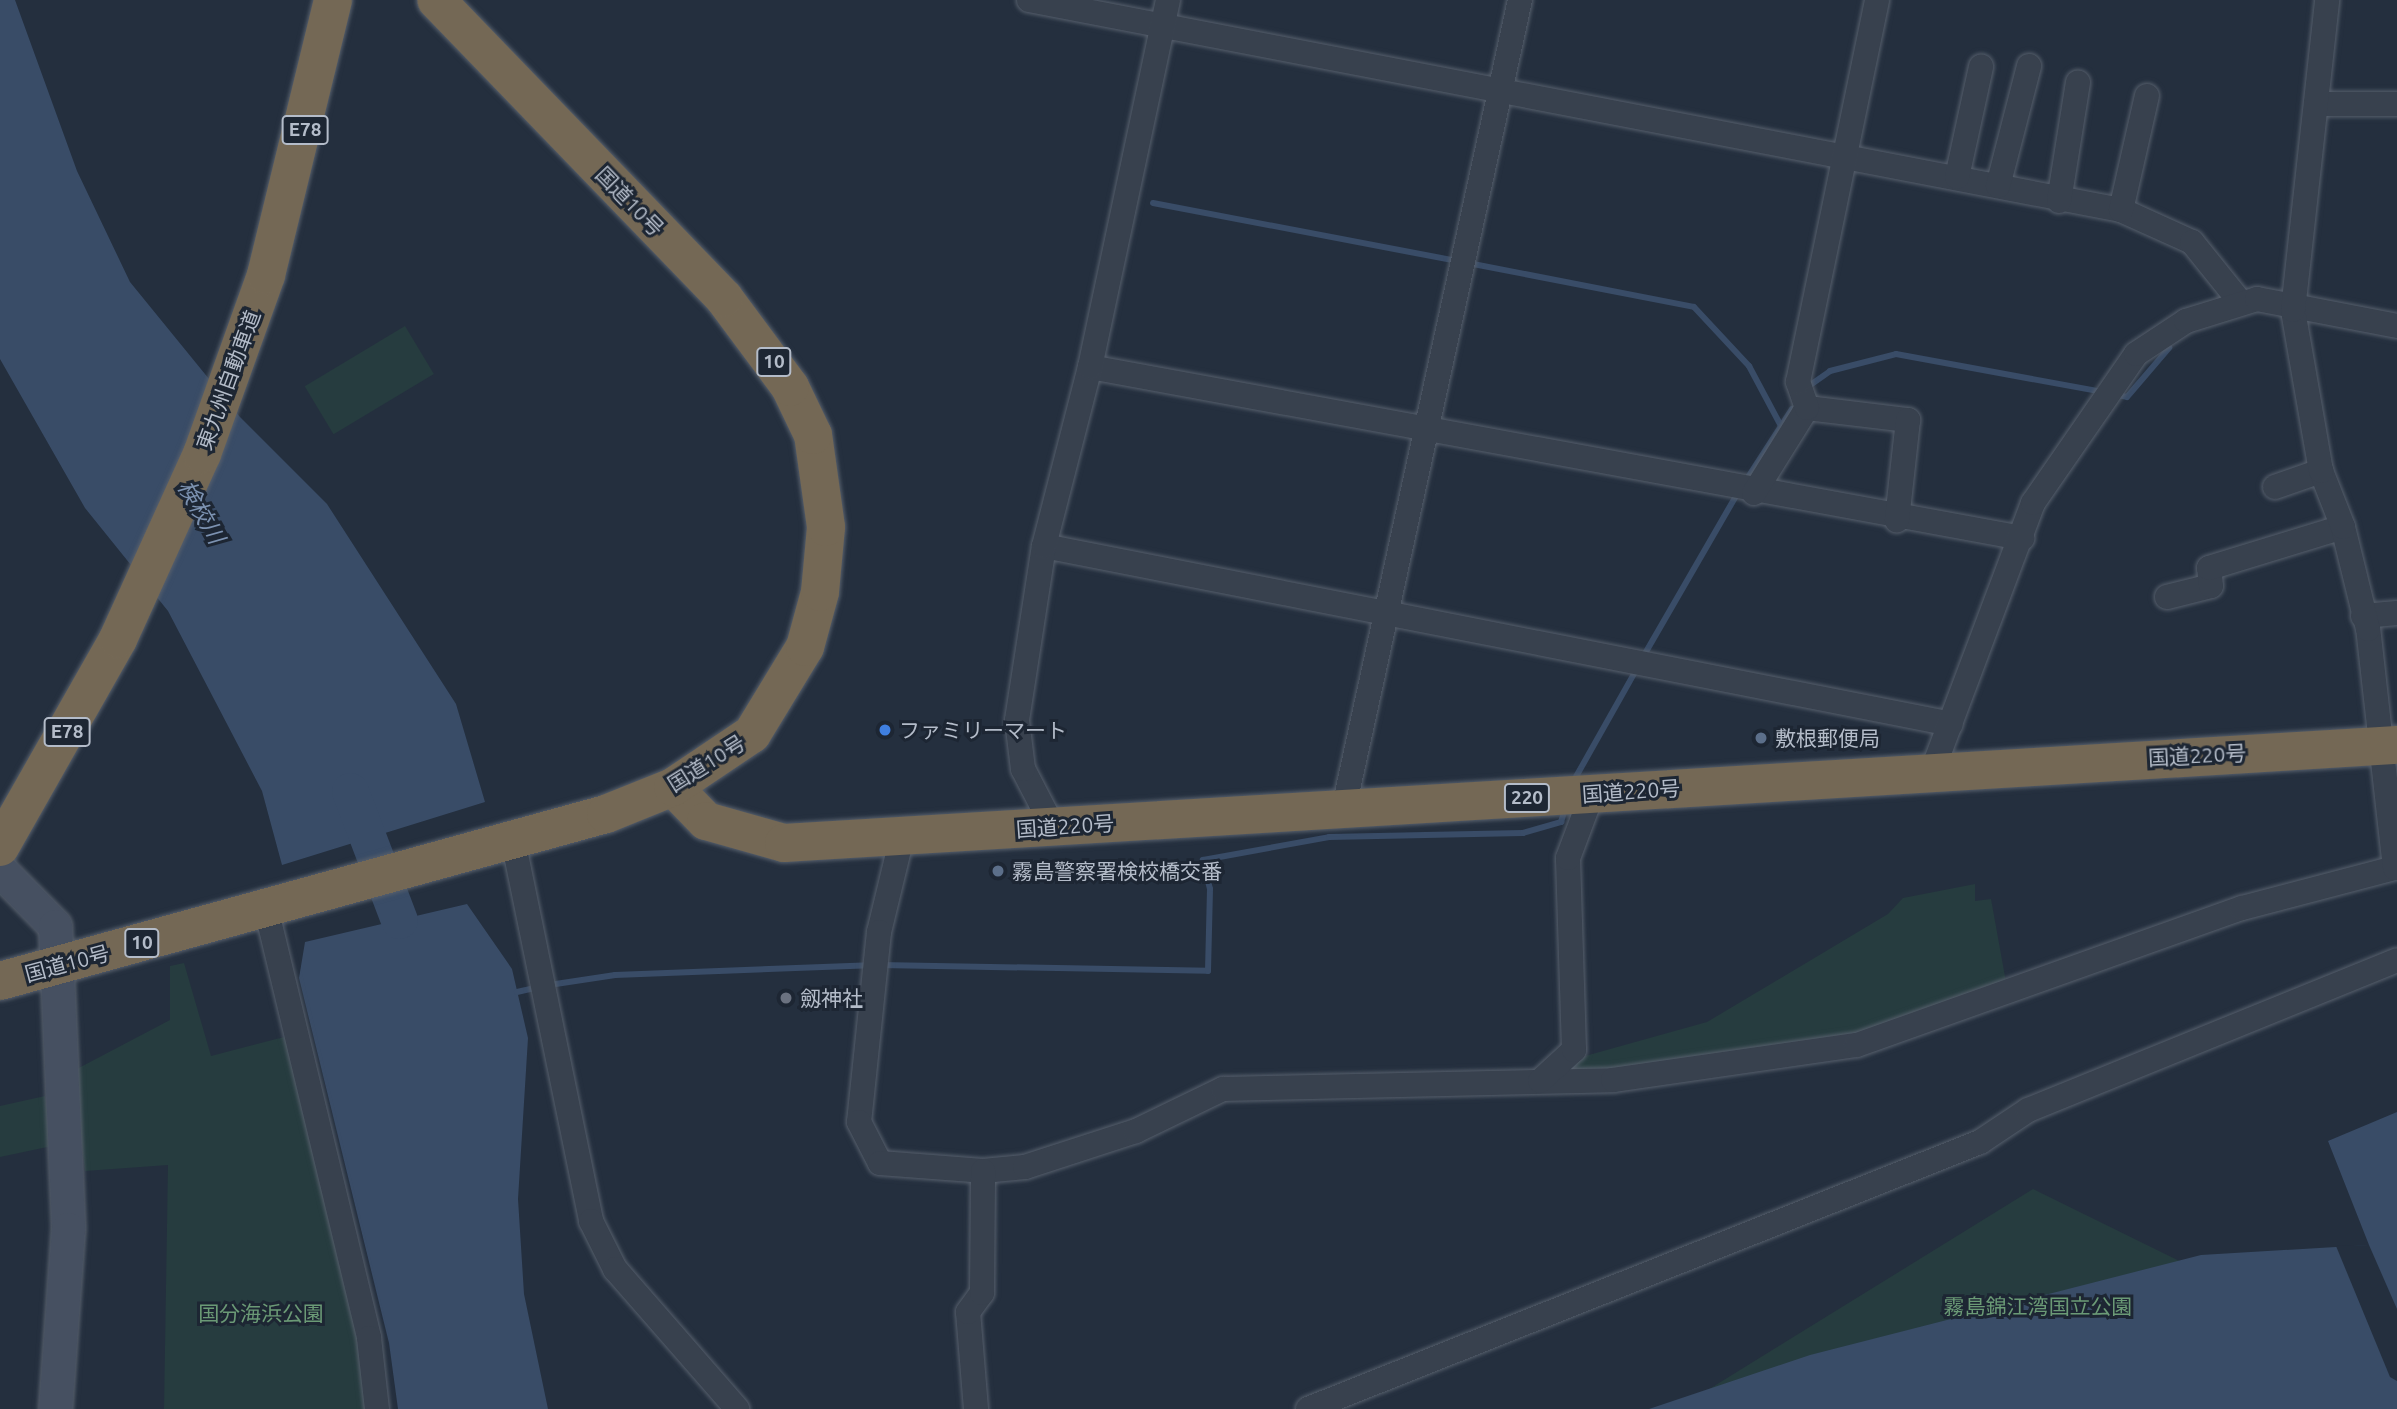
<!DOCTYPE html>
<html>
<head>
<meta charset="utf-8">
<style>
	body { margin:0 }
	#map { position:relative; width:2397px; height:1409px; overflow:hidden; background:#242f3e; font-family:Ubuntu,"Noto Sans JP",sans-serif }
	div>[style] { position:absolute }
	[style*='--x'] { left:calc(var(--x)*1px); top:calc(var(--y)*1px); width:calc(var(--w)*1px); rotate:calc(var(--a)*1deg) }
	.green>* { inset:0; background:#263c3f; transform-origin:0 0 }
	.water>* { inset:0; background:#394c67 }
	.pier>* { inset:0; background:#242f3e }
	.stream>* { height:6px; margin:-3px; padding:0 3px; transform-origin:3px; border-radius:3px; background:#394c67 }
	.river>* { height:37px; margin:-18.5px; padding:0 18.5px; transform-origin:18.5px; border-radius:18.5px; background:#394c67 }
	.roads { filter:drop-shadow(0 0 2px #565f6c) drop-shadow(0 0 2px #565f6c) }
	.street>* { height:24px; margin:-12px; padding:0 12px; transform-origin:12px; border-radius:12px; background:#38414e }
	.secondary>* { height:33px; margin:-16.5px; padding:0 16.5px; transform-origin:16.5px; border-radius:16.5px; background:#465061 }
	.highway>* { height:38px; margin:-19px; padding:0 19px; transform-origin:19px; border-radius:19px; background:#746855 }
	.dots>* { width:19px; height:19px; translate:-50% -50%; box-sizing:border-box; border:4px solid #1d2633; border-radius:50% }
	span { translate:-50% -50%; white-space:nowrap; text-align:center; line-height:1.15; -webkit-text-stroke:6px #1d2633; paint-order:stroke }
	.shield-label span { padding:2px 5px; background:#1d2633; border:2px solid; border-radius:5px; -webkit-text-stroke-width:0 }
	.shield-label { font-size:19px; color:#b4bcc9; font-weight:700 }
	.street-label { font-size:21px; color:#b4bcc9 }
	.poi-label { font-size:21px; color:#b4bcc9 }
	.left { translate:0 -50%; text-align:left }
	.park-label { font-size:21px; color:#6b9a76 }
	.water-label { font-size:23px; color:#7c92b1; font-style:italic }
</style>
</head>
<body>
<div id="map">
	<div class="green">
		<i style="left:405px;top:326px;width:56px;height:117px;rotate:59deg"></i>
		<i style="clip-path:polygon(1975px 884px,1975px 901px,1991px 899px,2006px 982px,1921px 1017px,1796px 1050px,1565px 1074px,1578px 1058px,1707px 1022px,1888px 914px,1903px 898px)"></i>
		<i style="clip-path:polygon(184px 963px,211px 1056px,288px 1036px,347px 1278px,369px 1409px,164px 1409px,168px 1165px,85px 1171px,73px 1071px,170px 1020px,170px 966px)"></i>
		<i style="clip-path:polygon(45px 1096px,52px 1146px,0 1157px,0 1106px)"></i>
		<i style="clip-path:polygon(2033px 1189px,2397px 1368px,2397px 1409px,1677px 1409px)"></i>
	</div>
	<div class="water">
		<i style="clip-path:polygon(0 0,15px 0,77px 171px,130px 282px,240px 417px,327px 504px,456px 704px,485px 802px,282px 865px,262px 791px,168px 611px,85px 508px,0 359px)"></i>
		<i style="clip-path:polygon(467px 904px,512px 969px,528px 1038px,518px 1199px,524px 1294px,548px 1409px,398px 1409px,389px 1343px,299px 978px,305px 942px)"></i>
		<i style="clip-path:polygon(2397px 1112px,2397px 1409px,1649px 1409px,1810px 1355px,2201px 1255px,2369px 1245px,2328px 1141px)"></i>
	</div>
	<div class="pier">
		<i style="clip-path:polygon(2369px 1245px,2397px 1309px,2397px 1381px,2390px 1377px,2336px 1246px)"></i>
	</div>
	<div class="stream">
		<i style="--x:1153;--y:203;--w:309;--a:10.8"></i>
		<i style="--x:1468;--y:263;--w:230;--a:11"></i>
		<i style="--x:1694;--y:307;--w:81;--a:47"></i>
		<i style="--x:1749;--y:366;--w:68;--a:61.9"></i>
		<i style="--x:1806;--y:388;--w:29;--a:-35"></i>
		<i style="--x:1830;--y:371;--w:68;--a:-14.4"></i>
		<i style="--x:1896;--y:354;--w:210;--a:10.4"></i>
		<i style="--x:2117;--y:395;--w:10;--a:11"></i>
		<i style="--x:2127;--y:397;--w:65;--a:-49.4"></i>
		<i style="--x:1745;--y:482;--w:87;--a:-57.2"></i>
		<i style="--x:1643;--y:657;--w:192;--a:-60"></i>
		<i style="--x:1573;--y:782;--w:129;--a:-60.6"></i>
		<i style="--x:880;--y:965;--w:328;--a:1"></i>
		<i style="--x:1208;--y:971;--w:82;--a:-88.6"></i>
		<i style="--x:1210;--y:889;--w:30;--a:-104"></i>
		<i style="--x:1203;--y:860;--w:128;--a:-10.3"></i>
		<i style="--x:1329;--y:837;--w:194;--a:-1.2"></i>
		<i style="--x:1523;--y:833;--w:40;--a:-16"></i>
		<i style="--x:1561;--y:822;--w:14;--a:-73"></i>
		<i style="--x:549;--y:985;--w:67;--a:-8.6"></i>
		<i style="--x:615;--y:975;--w:255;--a:-2.2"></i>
		<i style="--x:517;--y:992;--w:22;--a:-13"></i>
	</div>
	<div class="river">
		<i style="--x:350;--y:791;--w:138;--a:69.2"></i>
	</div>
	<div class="roads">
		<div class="street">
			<i style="--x:1029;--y:0;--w:1112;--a:10.89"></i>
			<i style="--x:2121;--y:210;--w:78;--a:24.3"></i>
			<i style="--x:2192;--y:242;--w:78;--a:51.2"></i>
			<i style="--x:2316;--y:104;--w:81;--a:0"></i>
			<i style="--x:1957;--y:177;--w:113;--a:-77.7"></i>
			<i style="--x:1998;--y:186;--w:124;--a:-75.5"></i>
			<i style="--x:2059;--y:201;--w:120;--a:-80.9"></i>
			<i style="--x:2121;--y:210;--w:117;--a:-77.2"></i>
			<i style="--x:1090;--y:367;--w:948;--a:10.4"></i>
			<i style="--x:1807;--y:408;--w:102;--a:6.8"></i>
			<i style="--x:1908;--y:420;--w:101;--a:96.3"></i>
			<i style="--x:2275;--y:487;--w:49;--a:-19.2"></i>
			<i style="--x:1754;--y:493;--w:100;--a:-58.1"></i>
			<i style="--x:1807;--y:408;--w:28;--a:-109"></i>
			<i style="--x:1798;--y:382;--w:390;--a:-78.3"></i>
			<i style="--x:1044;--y:546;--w:924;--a:11.1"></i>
			<i style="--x:2167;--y:597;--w:45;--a:-14"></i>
			<i style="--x:2211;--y:586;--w:18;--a:-96"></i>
			<i style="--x:2209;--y:568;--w:140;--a:-17"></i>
			<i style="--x:2363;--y:616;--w:34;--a:-5"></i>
			<i style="--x:1933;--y:769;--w:284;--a:-69.4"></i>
			<i style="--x:2033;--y:503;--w:181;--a:-55.3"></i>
			<i style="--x:2136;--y:354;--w:60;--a:-33.4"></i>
			<i style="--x:2186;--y:321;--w:74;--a:-17.2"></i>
			<i style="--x:2257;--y:299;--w:143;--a:10.9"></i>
			<i style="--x:1344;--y:807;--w:826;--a:-77.7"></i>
			<i style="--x:1053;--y:827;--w:65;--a:-117.3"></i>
			<i style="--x:1023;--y:769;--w:49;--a:-97"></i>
			<i style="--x:1017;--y:720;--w:176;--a:-81.2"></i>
			<i style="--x:1044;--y:546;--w:185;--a:-75.6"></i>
			<i style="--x:1090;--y:367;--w:375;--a:-78"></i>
			<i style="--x:902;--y:837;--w:98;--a:103.6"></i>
			<i style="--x:879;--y:932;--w:191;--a:96"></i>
			<i style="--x:859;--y:1122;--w:46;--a:62.9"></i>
			<i style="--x:880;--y:1163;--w:103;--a:4.4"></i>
			<i style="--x:983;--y:1171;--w:42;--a:-5.4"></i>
			<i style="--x:1025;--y:1167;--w:117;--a:-18"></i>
			<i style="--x:1136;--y:1131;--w:97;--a:-25.8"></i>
			<i style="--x:1223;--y:1089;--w:390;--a:-1.3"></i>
			<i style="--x:1613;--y:1080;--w:246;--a:-8.2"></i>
			<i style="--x:1857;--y:1045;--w:409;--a:-19.6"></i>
			<i style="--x:2242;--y:908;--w:158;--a:-14.7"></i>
			<i style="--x:2395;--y:868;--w:241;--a:-96.4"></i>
			<i style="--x:2368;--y:629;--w:105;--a:-103.8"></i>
			<i style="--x:2343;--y:527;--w:60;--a:-111.4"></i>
			<i style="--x:2321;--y:471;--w:163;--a:-99.9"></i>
			<i style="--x:2293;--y:310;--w:312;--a:-83.7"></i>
			<i style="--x:513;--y:840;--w:389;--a:78.4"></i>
			<i style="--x:591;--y:1221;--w:54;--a:63.4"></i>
			<i style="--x:615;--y:1269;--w:186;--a:48.9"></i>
			<i style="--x:266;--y:908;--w:442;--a:76.5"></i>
			<i style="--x:369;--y:1338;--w:71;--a:83.6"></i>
			<i style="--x:1540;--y:1081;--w:46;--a:-42.4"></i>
			<i style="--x:1574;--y:1050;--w:192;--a:-91.8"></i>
			<i style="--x:1568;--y:858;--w:68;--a:-69.4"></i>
			<i style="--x:976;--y:1409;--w:97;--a:-94.7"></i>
			<i style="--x:968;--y:1312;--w:24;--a:-54"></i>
			<i style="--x:982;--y:1293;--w:122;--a:-89.5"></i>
			<i style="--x:1308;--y:1409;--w:723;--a:-21.67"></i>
			<i style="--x:1980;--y:1142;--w:58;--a:-33.7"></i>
			<i style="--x:2028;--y:1110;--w:398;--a:-22.1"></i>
		</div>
		<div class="secondary">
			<i style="--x:0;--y:870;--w:78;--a:45.5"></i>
			<i style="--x:55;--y:926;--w:303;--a:87.5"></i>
			<i style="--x:68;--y:1229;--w:180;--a:94.1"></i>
		</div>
		<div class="highway">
			<i style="--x:673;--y:787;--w:47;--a:45.9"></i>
			<i style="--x:706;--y:821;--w:81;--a:15.8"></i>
			<i style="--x:784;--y:843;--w:1616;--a:-3.48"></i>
			<i style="--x:0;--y:847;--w:239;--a:-60.4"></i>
			<i style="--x:118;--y:639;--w:203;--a:-65.6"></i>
			<i style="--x:202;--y:454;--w:190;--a:-70.3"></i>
			<i style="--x:266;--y:275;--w:283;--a:-76.3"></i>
			<i style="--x:0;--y:981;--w:629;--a:-15.41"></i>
			<i style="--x:606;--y:814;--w:72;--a:-21.9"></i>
			<i style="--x:673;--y:787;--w:95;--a:-33.9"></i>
			<i style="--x:752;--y:734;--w:102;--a:-58.7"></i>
			<i style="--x:805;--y:647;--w:57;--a:-74.7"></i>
			<i style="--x:820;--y:592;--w:65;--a:-84.7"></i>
			<i style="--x:826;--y:527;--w:93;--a:-98"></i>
			<i style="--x:813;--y:435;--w:53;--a:-115.6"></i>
			<i style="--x:790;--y:387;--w:111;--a:-126.6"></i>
			<i style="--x:724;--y:298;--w:414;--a:-134"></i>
		</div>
	</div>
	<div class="dots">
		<i style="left:885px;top:730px;background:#3f7fe0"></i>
		<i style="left:1761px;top:738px;background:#5c6f8a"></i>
		<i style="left:998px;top:871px;background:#5c6f8a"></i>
		<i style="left:786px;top:998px;background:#6b7280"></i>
	</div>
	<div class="shield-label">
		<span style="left:305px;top:130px">E78</span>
		<span style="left:774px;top:362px">10</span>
		<span style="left:67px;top:732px">E78</span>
		<span style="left:1527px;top:798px">220</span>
		<span style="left:142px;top:943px">10</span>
	</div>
	<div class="street-label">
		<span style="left:630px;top:201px;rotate:46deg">国道10号</span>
		<span style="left:228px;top:380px;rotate:-70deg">東九州自動車道</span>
		<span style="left:2197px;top:755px;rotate:-3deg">国道220号</span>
		<span style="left:706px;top:763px;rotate:-32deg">国道10号</span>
		<span style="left:1631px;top:791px;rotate:-4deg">国道220号</span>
		<span style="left:1065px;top:826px;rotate:-4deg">国道220号</span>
		<span style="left:67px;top:963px;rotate:-15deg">国道10号</span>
	</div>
	<div class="poi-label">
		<span class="left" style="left:899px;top:730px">ファミリーマート</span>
		<span class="left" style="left:1775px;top:738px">敷根郵便局</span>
		<span class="left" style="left:1012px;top:871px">霧島警察署検校橋交番</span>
		<span class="left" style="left:800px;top:998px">劔神社</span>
	</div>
	<div class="park-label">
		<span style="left:2038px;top:1306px">霧島錦江湾国立公園</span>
		<span style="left:261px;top:1313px">国分海浜公園</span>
	</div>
	<div class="water-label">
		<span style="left:201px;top:512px;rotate:60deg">検校川</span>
	</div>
</div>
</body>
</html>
